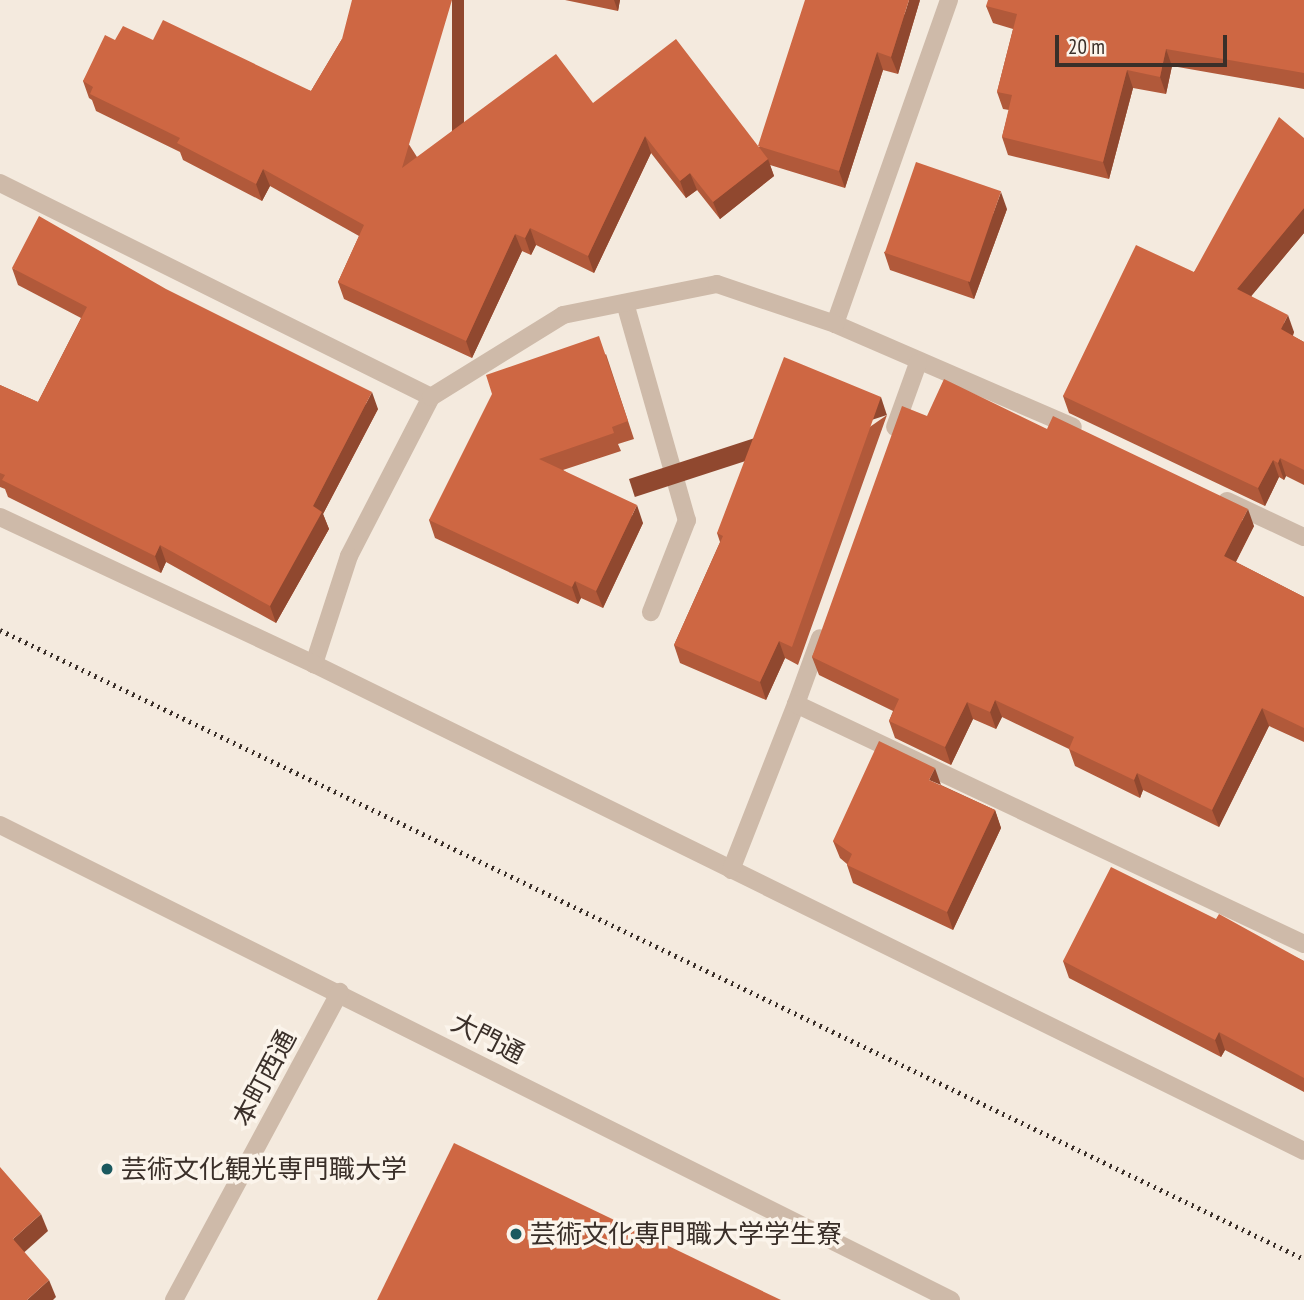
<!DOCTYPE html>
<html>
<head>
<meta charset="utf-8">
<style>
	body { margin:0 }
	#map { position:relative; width:1304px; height:1300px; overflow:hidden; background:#f4eade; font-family:"PT Sans Narrow","Noto Sans JP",sans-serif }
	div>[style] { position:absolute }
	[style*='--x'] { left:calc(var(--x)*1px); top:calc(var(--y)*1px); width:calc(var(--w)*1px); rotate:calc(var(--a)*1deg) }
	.minor>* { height:18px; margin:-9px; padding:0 9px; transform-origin:9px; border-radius:9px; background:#cebaa9 }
	.rail>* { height:5px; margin-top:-2.5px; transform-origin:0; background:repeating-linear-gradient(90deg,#3a2f29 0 2px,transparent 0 7px) }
	.wall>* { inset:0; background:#b1593a }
	.shaded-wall>* { inset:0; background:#90482f; transform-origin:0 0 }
	.building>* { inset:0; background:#ce6743; transform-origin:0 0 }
	.dots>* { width:19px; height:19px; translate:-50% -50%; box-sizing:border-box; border:4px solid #fbf4eb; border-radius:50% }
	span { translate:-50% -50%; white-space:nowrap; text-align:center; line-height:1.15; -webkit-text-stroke:7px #fbf4eb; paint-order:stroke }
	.street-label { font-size:26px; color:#3a2f29 }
	.poi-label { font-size:26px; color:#3a2f29 }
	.left { translate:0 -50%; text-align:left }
	.scale { position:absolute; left:1055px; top:35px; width:172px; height:32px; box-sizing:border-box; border:4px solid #3a2f29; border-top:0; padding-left:9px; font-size:21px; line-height:24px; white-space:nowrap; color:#3a2f29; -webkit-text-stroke:5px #fbf4eb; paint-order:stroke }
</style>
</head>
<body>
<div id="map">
	<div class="minor">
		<i style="--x:949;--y:0;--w:343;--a:109.4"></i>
		<i style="--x:835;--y:324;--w:259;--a:23.4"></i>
		<i style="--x:0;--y:183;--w:481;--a:26.4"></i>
		<i style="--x:431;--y:397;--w:179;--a:117.3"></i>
		<i style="--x:349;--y:556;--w:114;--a:108"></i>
		<i style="--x:314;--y:664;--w:1103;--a:26.19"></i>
		<i style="--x:625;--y:303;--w:226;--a:74.1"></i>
		<i style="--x:687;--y:520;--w:99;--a:111.4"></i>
		<i style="--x:431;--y:397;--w:155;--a:-31.8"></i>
		<i style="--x:563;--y:315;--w:157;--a:-11.4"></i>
		<i style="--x:717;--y:284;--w:125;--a:18.7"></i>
		<i style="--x:895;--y:427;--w:68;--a:-70.2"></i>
		<i style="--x:1227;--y:501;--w:85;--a:25.1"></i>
		<i style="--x:0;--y:517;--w:347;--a:25.1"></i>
		<i style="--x:796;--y:704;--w:70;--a:-70"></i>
		<i style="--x:0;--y:825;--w:1063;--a:26.54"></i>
		<i style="--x:731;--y:870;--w:178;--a:-68.6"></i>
		<i style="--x:796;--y:704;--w:562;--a:25.29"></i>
		<i style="--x:174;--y:1300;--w:350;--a:-61.7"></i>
	</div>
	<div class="rail">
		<i style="--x:0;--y:630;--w:1448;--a:25.75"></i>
	</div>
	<div class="wall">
		<i style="clip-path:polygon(565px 0,620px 0,618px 11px)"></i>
		<i style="clip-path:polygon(920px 0,898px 74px,883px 70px,845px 188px,770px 165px,774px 176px,720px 219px,697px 190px,686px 198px,651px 153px,594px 273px,536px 245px,531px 255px,522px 251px,472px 358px,344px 299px,338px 282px,359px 236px,270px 186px,262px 201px,183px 160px,180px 152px,96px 111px,92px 100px,89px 98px,83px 81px,115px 40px,153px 40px,311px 91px,342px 39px,417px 157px,593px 103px,759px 147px)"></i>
		<i style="clip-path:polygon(1304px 0,1304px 89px,1172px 66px,1166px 94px,1133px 88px,1109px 179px,1008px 155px,1002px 137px,1009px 110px,1003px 109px,997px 92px,1013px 29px,993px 23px,986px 6px)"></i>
		<i style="clip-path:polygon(1304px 138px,1304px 233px,1251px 296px,1294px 332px,1293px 336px,1304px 342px,1304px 485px,1286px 476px,1284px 480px,1279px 477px,1265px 506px,1069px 413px,1063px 396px,1194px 272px)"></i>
		<i style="clip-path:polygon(1007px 209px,974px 299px,890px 270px,884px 252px)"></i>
		<i style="clip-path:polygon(12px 268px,378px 409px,323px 514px,329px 529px,276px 623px,166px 562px,161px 573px,8px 497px,5px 489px,0 487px,0 385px,38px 402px,81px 318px,18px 285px)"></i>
		<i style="clip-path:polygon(606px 354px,634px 439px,618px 444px,621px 451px,563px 470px,643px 523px,603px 608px,581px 598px,578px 604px,435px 538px,429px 520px)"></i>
		<i style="clip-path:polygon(887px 415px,798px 665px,785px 658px,766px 700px,680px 663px,674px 645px,720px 542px,717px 533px)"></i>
		<i style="clip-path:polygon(927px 416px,1047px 429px,1254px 526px,1236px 562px,1304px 597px,1304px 742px,1269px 726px,1219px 827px,1143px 790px,1140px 798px,1075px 766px,1069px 749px,1002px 717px,996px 729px,973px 719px,951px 765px,895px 738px,889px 721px,893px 711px,819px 675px,812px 657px)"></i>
		<i style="clip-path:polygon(941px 785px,995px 810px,1001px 828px,953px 930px,853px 883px,847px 865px,847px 864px,840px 858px,833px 841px)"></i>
		<i style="clip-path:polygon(1216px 919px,1304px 961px,1304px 1092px,1225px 1050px,1221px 1057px,1069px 978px,1063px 961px)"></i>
	</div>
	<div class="shaded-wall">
		<i style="left:452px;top:0;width:12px;height:175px"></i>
		<i style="clip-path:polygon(614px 0,620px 0,618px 11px)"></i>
		<i style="clip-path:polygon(909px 0,920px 0,898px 74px,891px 57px)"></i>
		<i style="clip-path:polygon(1166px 49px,1172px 66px,1166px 94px,1160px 77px)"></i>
		<i style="clip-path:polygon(877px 52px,883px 70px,845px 188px,839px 171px)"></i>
		<i style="clip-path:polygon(1127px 70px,1133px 88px,1109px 179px,1103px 162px)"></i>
		<i style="clip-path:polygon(645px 136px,651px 153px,594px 273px,588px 256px)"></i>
		<i style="clip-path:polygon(768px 159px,774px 176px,720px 219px,713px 202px)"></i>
		<i style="clip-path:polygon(263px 169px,270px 186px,262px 201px,256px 184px)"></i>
		<i style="clip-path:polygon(690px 173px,697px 190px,686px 198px,680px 181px)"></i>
		<i style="clip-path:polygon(1001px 192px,1007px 209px,974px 299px,968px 282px)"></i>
		<i style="clip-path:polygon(1304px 208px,1304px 233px,1243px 306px,1237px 289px)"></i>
		<i style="clip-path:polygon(530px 228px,536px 245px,531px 255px,525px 238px)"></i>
		<i style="clip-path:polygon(515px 234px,522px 251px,472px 358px,466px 341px)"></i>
		<i style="clip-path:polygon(1288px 315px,1294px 332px,1287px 347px,1281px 329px)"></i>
		<i style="clip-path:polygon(372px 392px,378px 409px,323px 514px,329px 529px,276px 623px,270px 606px,313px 506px)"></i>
		<i style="left:881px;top:397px;width:19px;height:265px;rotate:72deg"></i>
		<i style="clip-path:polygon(1280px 458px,1286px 476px,1284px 480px,1278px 463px)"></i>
		<i style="clip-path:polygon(1273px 460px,1279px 477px,1265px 506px,1258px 488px)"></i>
		<i style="clip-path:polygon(637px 505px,643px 523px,603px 608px,596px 591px)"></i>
		<i style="clip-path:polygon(1248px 509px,1254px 526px,1230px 573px,1224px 556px)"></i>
		<i style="clip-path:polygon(160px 545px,166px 562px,161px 573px,155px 556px)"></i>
		<i style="clip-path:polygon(575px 581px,581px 598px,578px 604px,572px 587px)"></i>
		<i style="clip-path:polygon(779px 641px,785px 658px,766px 700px,760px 682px)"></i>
		<i style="clip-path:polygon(995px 700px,1002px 717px,996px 729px,990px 712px)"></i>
		<i style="clip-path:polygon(967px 702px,973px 719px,951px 765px,945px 747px)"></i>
		<i style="clip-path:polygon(1262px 708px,1269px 726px,1219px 827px,1212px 810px)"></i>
		<i style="clip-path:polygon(935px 768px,941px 785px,929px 780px)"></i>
		<i style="clip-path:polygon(1137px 773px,1143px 790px,1140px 798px,1134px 780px)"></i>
		<i style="clip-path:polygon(995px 810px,1001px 828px,953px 930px,947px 912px)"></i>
		<i style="clip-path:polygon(1219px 1032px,1225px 1050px,1221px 1057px,1215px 1040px)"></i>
		<i style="clip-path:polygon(41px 1214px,48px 1231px,19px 1257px,13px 1239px)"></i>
		<i style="clip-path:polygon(49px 1280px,56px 1297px,53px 1300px,27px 1300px)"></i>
	</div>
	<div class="building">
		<i style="clip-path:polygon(352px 0,452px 0,402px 168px,556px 54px,593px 103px,676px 39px,768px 159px,713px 202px,690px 173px,680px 181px,645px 136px,588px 256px,530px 228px,525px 238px,515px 234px,466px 341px,338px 282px,364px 225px,263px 169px,256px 184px,177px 143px,180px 138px,90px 94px,93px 87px,83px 81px,105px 35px,115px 40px,123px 26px,153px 40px,163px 20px,311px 91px,342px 39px)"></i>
		<i style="clip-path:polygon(805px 0,909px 0,891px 57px,877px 52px,839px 171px,758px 146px)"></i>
		<i style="clip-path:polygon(988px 0,1304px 0,1304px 73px,1166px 49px,1160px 77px,1127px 70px,1103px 162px,1002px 137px,1012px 95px,997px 92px,1017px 14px,986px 6px)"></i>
		<i style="clip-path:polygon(1279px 117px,1304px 138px,1304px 208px,1237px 289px,1288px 315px,1281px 329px,1304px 342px,1304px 470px,1280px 458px,1278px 463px,1273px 460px,1258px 488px,1063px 396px,1136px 245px,1194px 272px)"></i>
		<i style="left:916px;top:162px;width:90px;height:96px;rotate:19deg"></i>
		<i style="clip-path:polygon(39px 216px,166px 289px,372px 392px,313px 506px,322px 512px,270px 606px,160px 545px,155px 556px,2px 480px,5px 475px,0 473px,0 385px,38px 402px,87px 307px,12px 268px)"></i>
		<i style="clip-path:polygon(599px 336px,628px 421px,612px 427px,614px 433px,539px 459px,637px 505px,596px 591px,575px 581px,572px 587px,429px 520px,492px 394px,486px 375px)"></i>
		<i style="clip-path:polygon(784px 357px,881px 397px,792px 647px,779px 641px,760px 682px,674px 645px,723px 536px,717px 533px)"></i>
		<i style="clip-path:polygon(944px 379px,1047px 429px,1053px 416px,1248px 509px,1224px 556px,1304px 597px,1304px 728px,1262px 708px,1212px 810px,1137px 773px,1134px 780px,1069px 749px,1074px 737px,995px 700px,990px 712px,967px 702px,945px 747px,889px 721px,899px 699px,812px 657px,902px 406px,927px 416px)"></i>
		<i style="clip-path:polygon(879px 741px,935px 768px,929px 780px,995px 810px,947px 912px,847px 865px,852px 854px,833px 841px)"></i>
		<i style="clip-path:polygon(1111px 867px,1216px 919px,1219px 914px,1304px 961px,1304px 1078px,1219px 1032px,1215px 1040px,1063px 961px)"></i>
		<i style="clip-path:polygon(454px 1143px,781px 1300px,377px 1300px)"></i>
		<i style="clip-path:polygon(0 1167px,41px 1214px,13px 1239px,49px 1280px,27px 1300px,0 1300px)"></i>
	</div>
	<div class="dots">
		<i style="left:107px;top:1169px;background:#1b595f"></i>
		<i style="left:516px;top:1234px;background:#1b595f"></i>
	</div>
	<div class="street-label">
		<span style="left:488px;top:1038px;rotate:27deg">大門通</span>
		<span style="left:264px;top:1078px;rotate:-62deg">本町西通</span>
	</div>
	<div class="poi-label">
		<span class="left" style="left:121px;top:1169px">芸術文化観光専門職大学</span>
		<span class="left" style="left:530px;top:1234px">芸術文化専門職大学学生寮</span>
	</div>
	<div class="scale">20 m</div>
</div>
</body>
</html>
